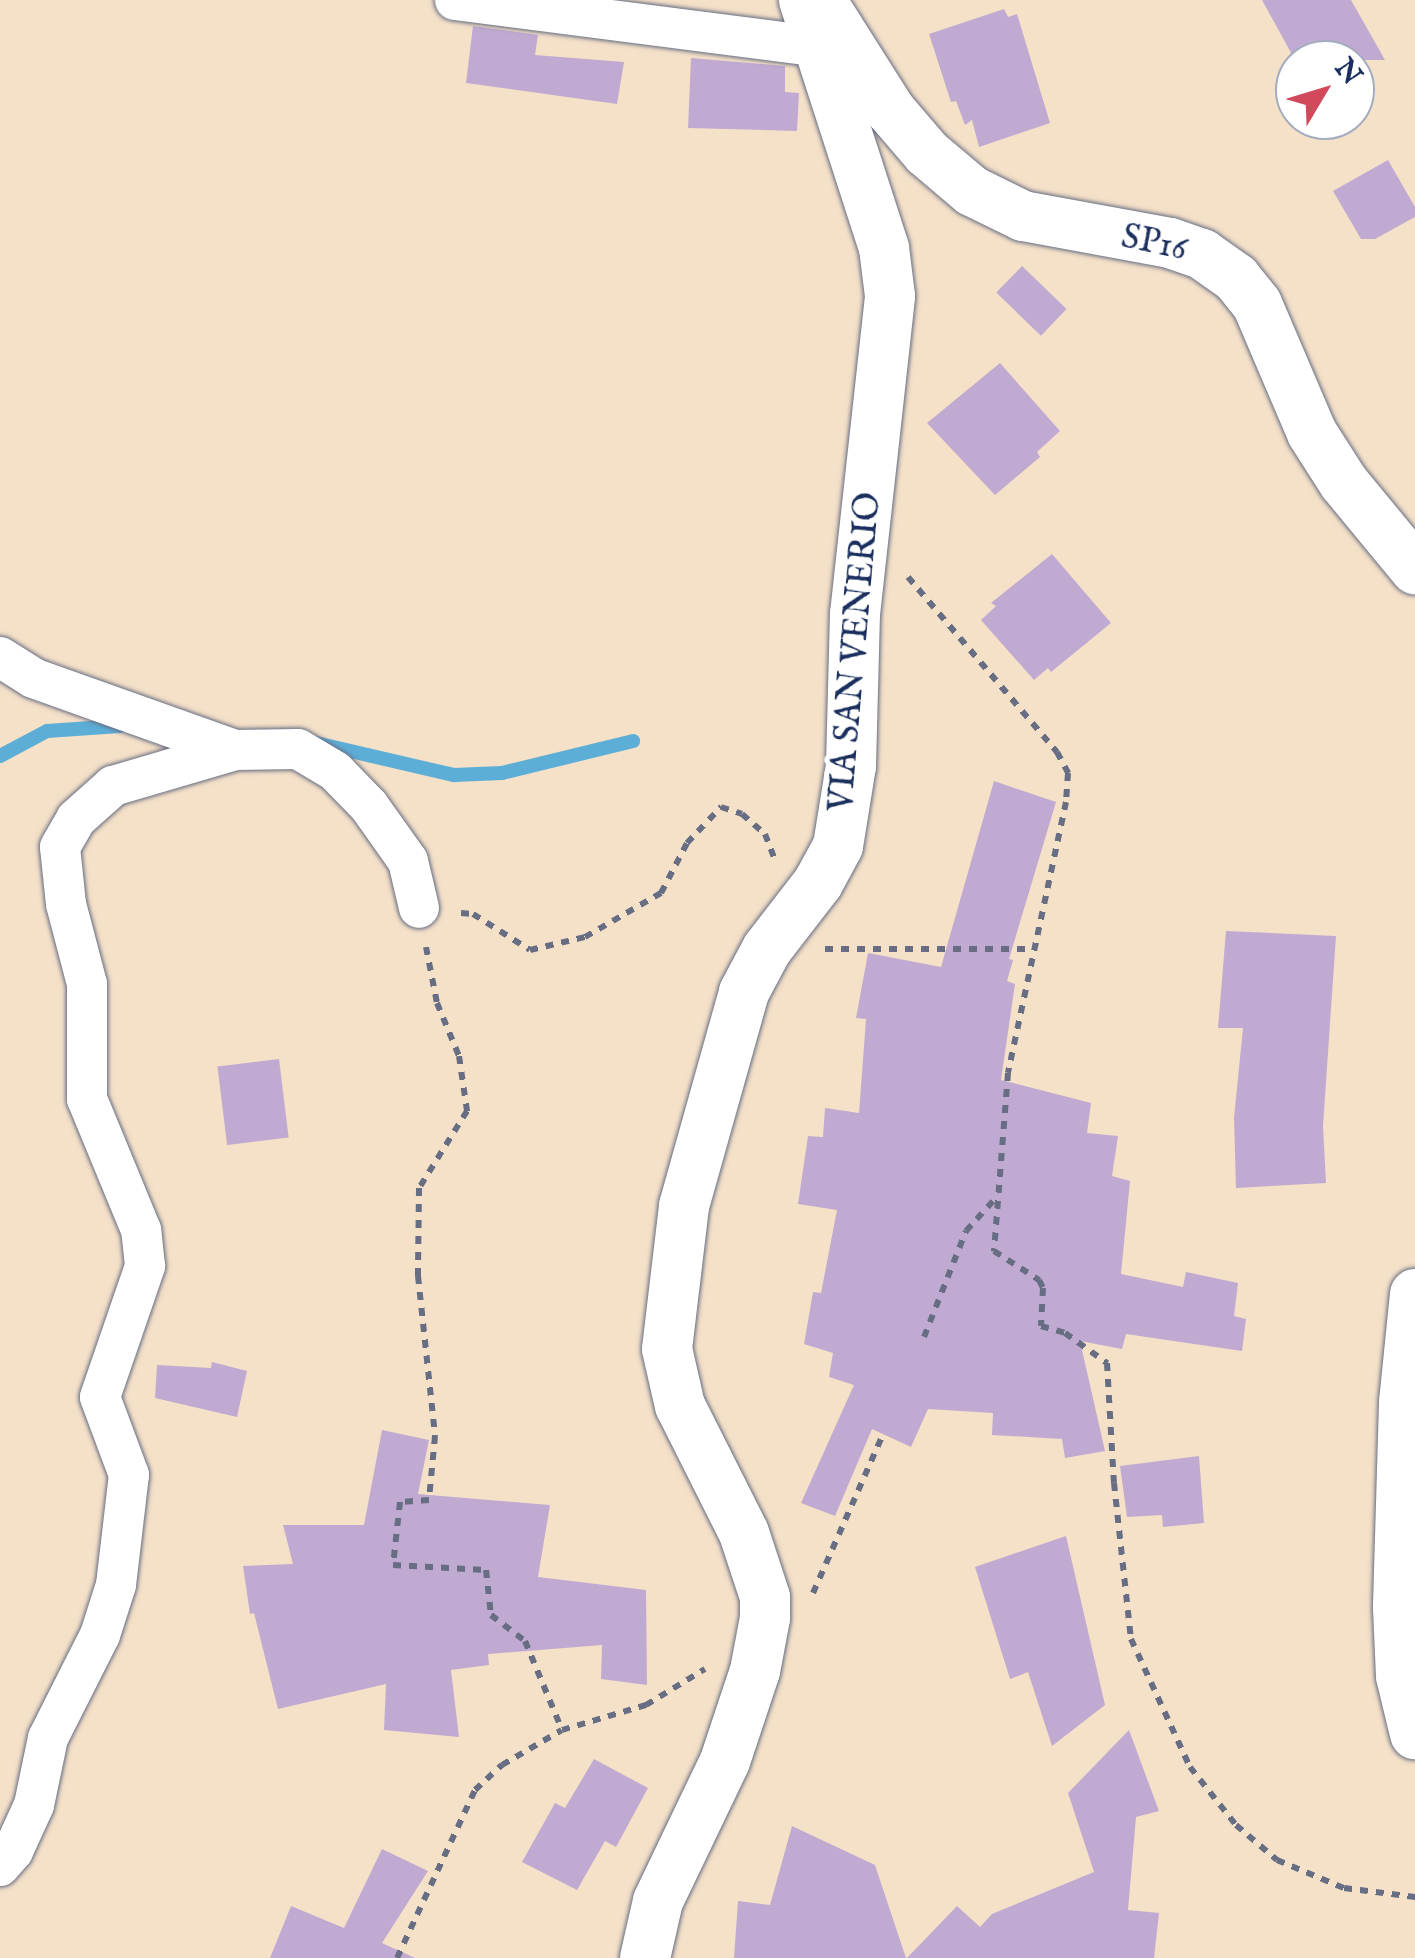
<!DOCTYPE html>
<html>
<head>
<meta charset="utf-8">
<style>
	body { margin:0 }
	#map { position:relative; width:1415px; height:1958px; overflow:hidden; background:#f5e1c8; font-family:"IM FELL English",serif }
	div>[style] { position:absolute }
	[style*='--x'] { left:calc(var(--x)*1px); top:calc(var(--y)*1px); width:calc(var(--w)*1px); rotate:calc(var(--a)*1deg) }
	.stream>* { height:14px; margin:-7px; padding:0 7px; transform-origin:7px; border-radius:7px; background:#5caed7 }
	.building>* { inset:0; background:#c0aad1; transform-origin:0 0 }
	.path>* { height:6px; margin-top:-3px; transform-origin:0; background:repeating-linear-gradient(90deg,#676d83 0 8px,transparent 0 16px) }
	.roads { filter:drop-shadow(0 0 2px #676d83) drop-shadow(0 0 2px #676d83) }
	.minor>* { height:40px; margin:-20px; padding:0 20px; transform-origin:20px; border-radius:20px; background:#fff }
	.tertiary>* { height:50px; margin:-25px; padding:0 25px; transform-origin:25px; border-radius:25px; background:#fff }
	span { translate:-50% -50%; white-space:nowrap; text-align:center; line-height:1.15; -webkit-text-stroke:10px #fff; paint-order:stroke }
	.street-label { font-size:35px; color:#1b2f5e }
	.north { position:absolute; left:1275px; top:40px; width:100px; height:100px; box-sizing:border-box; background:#fff; border:2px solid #a4acbf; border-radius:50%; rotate:52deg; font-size:28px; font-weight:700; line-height:40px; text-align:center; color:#1b2f5e }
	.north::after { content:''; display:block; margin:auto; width:35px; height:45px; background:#d1495b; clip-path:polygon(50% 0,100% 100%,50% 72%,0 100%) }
</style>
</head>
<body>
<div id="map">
	<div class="stream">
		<i style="--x:316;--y:743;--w:142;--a:13.1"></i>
		<i style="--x:454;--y:775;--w:48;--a:-2.4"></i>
		<i style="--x:502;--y:773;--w:135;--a:-13.7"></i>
		<i style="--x:0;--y:756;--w:53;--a:-28"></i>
		<i style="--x:47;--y:731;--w:73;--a:-3.9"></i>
	</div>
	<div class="building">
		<i style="clip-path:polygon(1262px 0,1351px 0,1385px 60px,1295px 60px)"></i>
		<i style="clip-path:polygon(1004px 9px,1008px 17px,1017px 14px,1050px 123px,979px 147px,972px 120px,965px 125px,956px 101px,951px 102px,929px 34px)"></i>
		<i style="clip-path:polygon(473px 26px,538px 35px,535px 55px,624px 62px,617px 104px,466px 83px)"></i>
		<i style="clip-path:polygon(691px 58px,785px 66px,785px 92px,799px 93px,797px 131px,688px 128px)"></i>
		<i style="clip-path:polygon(1388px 160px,1415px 207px,1415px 217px,1375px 239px,1361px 239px,1333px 191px)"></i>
		<i style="left:1022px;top:266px;width:62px;height:37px;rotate:44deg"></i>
		<i style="clip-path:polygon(1000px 363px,1060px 431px,1037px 452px,1040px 457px,995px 495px,927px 423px)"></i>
		<i style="clip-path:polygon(1052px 554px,1111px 623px,1051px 672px,1048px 668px,1034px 680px,981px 620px,996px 606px,991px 603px)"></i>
		<i style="clip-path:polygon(994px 781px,1056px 802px,1009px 959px,1013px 960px,1007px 981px,1015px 984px,1001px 1080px,1091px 1103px,1087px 1133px,1118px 1136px,1112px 1176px,1130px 1181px,1121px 1274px,1183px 1287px,1186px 1272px,1238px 1283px,1234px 1316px,1246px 1319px,1242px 1351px,1126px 1334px,1122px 1349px,1080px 1341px,1105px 1451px,1065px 1458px,1062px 1439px,992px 1435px,993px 1413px,928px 1409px,911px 1447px,872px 1429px,835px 1516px,801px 1503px,854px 1385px,829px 1377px,833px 1353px,804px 1344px,813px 1292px,821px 1293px,837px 1210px,798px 1204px,808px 1136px,823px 1137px,825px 1108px,859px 1113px,866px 1019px,856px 1018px,868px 953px,941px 967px)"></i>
		<i style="clip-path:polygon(1226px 931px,1336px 936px,1323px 1126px,1326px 1183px,1236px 1188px,1234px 1118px,1243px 1028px,1218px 1028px)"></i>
		<i style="left:279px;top:1059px;width:79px;height:62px;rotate:83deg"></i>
		<i style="clip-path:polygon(212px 1362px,247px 1371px,237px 1417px,155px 1398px,157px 1365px,211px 1368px)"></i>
		<i style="clip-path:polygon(382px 1430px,429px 1440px,418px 1494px,550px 1505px,538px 1577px,646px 1590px,647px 1685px,601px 1679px,602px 1645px,488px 1654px,489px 1665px,451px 1670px,459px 1737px,384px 1730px,386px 1684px,278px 1709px,254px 1613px,250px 1614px,243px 1566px,293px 1564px,283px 1525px,364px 1525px)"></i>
		<i style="clip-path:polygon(1199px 1456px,1204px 1523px,1163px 1527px,1162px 1515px,1127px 1517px,1120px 1466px)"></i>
		<i style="clip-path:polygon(1066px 1536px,1105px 1705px,1052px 1746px,1028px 1672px,1010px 1679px,975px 1567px)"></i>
		<i style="clip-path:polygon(1129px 1730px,1159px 1811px,1136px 1817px,1128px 1910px,1159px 1913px,1154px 1958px,907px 1958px,957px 1906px,980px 1927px,992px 1914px,1094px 1872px,1068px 1793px)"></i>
		<i style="clip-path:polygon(594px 1759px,648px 1788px,616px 1847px,605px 1841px,577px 1890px,522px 1862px,555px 1803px,565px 1808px)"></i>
		<i style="clip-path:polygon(792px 1826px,875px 1865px,906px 1958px,734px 1958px,738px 1901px,770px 1905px)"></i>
		<i style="clip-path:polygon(382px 1849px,428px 1871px,382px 1943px,415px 1958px,270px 1958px,291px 1906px,344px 1928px)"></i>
	</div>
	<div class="path">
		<i style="--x:908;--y:577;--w:230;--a:49.6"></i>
		<i style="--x:1057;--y:752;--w:24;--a:62"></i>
		<i style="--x:1068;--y:773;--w:29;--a:94"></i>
		<i style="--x:1066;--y:802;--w:277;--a:102.1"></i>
		<i style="--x:1008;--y:1073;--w:179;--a:94.5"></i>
		<i style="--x:994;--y:1251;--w:54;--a:32.8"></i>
		<i style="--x:1039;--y:1280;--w:9;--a:63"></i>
		<i style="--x:1043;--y:1288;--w:38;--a:93"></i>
		<i style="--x:1041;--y:1326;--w:25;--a:16"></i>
		<i style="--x:1065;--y:1333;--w:52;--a:35.5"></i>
		<i style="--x:1107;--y:1363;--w:120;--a:86.7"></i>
		<i style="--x:1114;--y:1483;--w:157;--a:83.8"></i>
		<i style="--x:1131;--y:1639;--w:141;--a:65.3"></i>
		<i style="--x:1190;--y:1767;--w:74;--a:51.6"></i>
		<i style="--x:1236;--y:1825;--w:54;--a:40.5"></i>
		<i style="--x:1277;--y:1860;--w:73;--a:22.7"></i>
		<i style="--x:1344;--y:1888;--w:72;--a:7.2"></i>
		<i style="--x:461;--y:913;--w:12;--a:5"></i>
		<i style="--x:473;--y:914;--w:67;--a:32.3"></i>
		<i style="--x:530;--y:950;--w:57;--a:-13.3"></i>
		<i style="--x:585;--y:937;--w:88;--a:-30.1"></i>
		<i style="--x:661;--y:893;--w:56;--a:-62.5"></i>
		<i style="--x:687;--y:843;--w:50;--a:-46.6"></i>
		<i style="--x:721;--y:807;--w:22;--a:18"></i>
		<i style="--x:742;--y:814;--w:30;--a:41"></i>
		<i style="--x:765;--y:834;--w:30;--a:69"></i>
		<i style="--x:426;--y:947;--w:57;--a:78.9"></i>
		<i style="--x:437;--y:1003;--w:57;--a:67.5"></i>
		<i style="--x:459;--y:1056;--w:56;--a:81.7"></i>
		<i style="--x:467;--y:1111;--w:91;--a:121.9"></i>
		<i style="--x:419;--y:1188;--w:88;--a:90.7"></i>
		<i style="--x:418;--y:1276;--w:161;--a:83.9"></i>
		<i style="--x:435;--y:1436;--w:64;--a:95.4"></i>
		<i style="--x:429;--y:1500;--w:29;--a:176"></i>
		<i style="--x:400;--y:1502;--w:63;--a:96.3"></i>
		<i style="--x:393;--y:1565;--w:93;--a:3.1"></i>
		<i style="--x:486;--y:1570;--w:45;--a:83.7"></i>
		<i style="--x:491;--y:1615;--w:43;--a:37.4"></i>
		<i style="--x:525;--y:1641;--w:96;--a:67.4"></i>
		<i style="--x:825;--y:949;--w:208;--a:0"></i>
		<i style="--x:924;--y:1337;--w:114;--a:-68.4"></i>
		<i style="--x:966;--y:1231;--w:42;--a:-47.9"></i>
		<i style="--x:813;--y:1593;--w:174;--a:-66.2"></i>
		<i style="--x:397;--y:1958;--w:185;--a:-65.1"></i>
		<i style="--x:475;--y:1790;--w:37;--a:-43"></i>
		<i style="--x:502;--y:1765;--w:69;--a:-30.3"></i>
		<i style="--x:562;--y:1730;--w:88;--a:-16.6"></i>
		<i style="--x:646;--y:1705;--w:69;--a:-31.4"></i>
	</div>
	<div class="roads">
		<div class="minor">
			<i style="--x:455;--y:0;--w:370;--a:7.3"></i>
			<i style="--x:0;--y:657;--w:39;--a:32"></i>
			<i style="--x:33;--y:678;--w:214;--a:19.6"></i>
			<i style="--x:235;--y:750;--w:63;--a:-0.9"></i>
			<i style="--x:298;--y:749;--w:43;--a:30.7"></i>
			<i style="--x:335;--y:771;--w:49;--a:45.8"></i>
			<i style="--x:369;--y:806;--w:67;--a:54.7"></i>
			<i style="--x:408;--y:861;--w:48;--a:76.8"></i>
			<i style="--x:0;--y:1866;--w:20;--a:-49"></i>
			<i style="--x:13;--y:1851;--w:51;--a:-65.5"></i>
			<i style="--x:34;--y:1805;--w:68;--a:-78.2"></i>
			<i style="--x:48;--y:1738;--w:115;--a:-63.2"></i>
			<i style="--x:100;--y:1635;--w:52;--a:-72.3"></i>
			<i style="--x:116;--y:1585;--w:111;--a:-83.3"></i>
			<i style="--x:129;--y:1475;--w:83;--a:-110.4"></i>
			<i style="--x:100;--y:1397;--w:139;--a:-71"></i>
			<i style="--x:145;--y:1266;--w:36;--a:-96"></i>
			<i style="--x:141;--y:1230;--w:142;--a:-112.4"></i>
			<i style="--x:87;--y:1099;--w:115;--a:-90"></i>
			<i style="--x:87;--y:984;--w:83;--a:-104.7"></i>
			<i style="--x:66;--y:904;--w:57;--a:-96"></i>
			<i style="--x:60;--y:847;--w:32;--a:-60"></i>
			<i style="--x:76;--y:819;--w:50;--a:-41.7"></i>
			<i style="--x:113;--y:786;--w:127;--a:-16.4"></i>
		</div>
		<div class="tertiary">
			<i style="--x:829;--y:13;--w:116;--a:57.7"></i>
			<i style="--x:891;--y:111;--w:55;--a:49.4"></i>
			<i style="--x:927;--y:153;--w:59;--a:40.2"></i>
			<i style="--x:972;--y:191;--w:57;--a:26.1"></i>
			<i style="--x:1023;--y:216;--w:149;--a:10.4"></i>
			<i style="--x:1170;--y:243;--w:34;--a:19"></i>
			<i style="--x:1202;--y:254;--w:42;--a:35.2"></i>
			<i style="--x:1236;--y:278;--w:33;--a:51"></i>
			<i style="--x:1257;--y:304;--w:140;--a:66.9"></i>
			<i style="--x:1312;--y:433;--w:59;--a:57.4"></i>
			<i style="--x:1344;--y:483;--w:112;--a:50.5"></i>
			<i style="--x:1415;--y:1294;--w:110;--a:95.8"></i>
			<i style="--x:1404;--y:1403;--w:205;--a:91.7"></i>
			<i style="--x:1398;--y:1608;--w:68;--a:87.5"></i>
			<i style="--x:1401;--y:1676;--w:60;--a:76.4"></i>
			<i style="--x:645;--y:1958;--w:58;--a:-77.2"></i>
			<i style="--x:658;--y:1901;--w:155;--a:-64.4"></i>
			<i style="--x:725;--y:1761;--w:95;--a:-71.6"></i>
			<i style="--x:755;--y:1671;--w:54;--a:-79.3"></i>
			<i style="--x:765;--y:1618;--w:21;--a:-90"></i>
			<i style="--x:765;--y:1597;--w:67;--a:-108.2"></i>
			<i style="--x:744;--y:1533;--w:142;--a:-116.7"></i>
			<i style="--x:680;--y:1406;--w:58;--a:-102.8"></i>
			<i style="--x:667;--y:1349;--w:144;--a:-83.2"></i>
			<i style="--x:684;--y:1206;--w:222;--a:-74.3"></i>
			<i style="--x:744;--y:992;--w:49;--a:-61.9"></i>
			<i style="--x:767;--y:949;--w:83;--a:-52.3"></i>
			<i style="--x:818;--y:883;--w:42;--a:-61.6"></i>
			<i style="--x:838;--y:846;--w:81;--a:-80.8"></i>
			<i style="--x:851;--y:766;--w:152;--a:-88.5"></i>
			<i style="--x:855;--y:614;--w:320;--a:-83.7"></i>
			<i style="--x:890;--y:296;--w:48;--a:-97.1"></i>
			<i style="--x:884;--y:248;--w:261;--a:-107.9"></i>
		</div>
	</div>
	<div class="street-label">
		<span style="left:1154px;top:244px;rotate:12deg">SP16</span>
		<span style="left:856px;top:652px;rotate:-85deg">VIA SAN VENERIO</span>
	</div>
	<div class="north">N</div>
</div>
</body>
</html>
